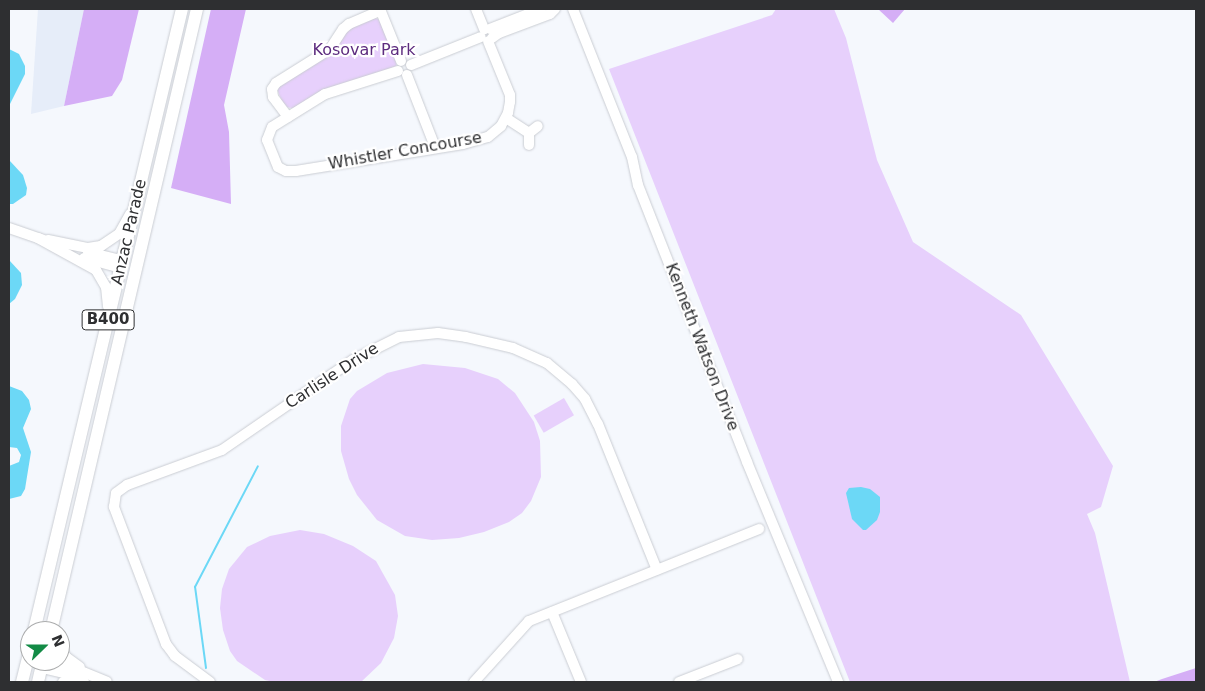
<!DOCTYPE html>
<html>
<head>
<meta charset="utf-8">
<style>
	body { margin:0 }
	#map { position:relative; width:1205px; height:691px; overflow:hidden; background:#f5f8fd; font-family:"DejaVu Sans",sans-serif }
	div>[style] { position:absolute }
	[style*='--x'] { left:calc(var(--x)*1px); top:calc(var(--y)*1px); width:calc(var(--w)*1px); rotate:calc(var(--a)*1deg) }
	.built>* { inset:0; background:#e6edf9 }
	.green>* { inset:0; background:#e7d0fc; transform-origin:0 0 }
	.forest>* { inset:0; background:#d5aef6 }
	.water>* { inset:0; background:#6cd8f6 }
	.stream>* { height:2px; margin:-1px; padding:0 1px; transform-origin:1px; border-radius:1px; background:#6cd8f6 }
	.roads { filter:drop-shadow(0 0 1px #cacdd3) drop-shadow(0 0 1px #cacdd3) }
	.minor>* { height:10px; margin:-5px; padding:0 5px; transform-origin:5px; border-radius:5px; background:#fff }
	.major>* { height:12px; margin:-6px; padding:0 6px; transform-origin:6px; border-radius:6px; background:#fff }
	span { translate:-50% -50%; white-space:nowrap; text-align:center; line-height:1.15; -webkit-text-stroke:4.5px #fff; paint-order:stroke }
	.shield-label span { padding:1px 4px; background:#fff; border:1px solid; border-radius:4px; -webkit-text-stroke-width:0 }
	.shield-label { font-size:15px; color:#2e2f31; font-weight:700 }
	.park-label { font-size:16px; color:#5d2c7f }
	.street-label { font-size:16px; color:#2e2f31 }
	.frame { position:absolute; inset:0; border:10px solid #2e2f31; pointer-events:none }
	.north { position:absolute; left:20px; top:621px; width:50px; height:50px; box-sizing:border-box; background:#fff; border:1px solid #abacad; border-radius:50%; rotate:68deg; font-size:14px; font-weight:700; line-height:20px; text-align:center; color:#2e2f31 }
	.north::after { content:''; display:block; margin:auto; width:18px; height:22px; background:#138b46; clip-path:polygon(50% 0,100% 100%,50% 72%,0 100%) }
</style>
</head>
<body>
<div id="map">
	<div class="built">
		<i style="clip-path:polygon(38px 9px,84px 9px,64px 106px,31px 114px)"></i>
	</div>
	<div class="green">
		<i style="clip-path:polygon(776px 9px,834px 9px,846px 38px,877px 160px,913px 242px,1021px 315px,1113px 466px,1101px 507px,1087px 514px,1095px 533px,1130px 682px,850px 682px,609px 69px,772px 15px)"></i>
		<i style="clip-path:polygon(375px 18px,382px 21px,397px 59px,396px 66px,293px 108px,284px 107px,277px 89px,350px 27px)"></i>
		<i style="clip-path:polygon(423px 364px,465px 368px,498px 379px,515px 393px,534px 422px,540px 441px,541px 477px,531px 501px,522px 513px,509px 522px,484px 532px,459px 538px,432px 540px,405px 536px,377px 520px,357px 495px,349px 479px,341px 451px,341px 426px,350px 399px,357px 391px,387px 373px)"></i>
		<i style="left:564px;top:398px;width:20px;height:35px;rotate:60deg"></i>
		<i style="clip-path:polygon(300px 530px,324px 534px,353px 546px,376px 561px,395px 595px,398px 616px,394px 638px,381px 663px,361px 682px,274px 682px,265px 680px,237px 661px,230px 651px,223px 630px,220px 608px,222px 589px,229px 569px,247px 547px,270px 536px)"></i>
	</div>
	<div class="forest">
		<i style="clip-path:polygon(84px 9px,139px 9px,122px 80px,112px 96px,64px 106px)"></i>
		<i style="clip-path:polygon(211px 9px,246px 9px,224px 105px,229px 132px,231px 204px,171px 188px)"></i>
		<i style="clip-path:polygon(878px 9px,905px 9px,893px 23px)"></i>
		<i style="clip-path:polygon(1196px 668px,1196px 682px,1154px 682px,1162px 679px)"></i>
	</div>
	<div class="water">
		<i style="clip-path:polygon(9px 49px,19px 54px,25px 66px,25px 74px,9px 106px)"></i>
		<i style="clip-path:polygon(9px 160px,23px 175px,27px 188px,26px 195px,13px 204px,9px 204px)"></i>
		<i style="clip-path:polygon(9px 260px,21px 273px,22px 285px,15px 299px,9px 304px)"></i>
		<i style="clip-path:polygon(9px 386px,22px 391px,29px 400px,31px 409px,23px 428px,31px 452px,25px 489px,21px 496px,9px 499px,9px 466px,19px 462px,21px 455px,17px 448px,9px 447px)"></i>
		<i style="clip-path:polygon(861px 487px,870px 489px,880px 497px,880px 512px,877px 520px,866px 530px,863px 530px,852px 519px,846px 493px,849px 488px)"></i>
	</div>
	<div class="stream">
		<i style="--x:206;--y:668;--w:82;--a:-97.7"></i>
		<i style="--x:195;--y:587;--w:136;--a:-62.5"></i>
	</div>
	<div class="roads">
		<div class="minor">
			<i style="--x:380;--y:9;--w:56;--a:68"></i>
			<i style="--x:476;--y:9;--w:22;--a:68"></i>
			<i style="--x:573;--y:9;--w:159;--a:68.3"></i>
			<i style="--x:632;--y:157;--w:29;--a:78"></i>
			<i style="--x:638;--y:185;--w:298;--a:68.5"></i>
			<i style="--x:747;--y:462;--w:238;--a:67.5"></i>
			<i style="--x:490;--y:29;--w:55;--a:-21.4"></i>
			<i style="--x:492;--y:38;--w:9;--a:-36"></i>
			<i style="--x:499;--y:33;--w:54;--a:-20.4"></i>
			<i style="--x:550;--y:14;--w:7;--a:-45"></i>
			<i style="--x:411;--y:65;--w:75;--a:-21.8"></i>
			<i style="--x:398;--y:71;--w:77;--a:162.5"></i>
			<i style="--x:325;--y:94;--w:62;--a:148.1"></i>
			<i style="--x:272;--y:127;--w:14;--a:111"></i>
			<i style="--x:267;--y:140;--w:29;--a:68"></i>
			<i style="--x:278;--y:167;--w:9;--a:27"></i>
			<i style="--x:286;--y:171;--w:10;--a:0"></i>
			<i style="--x:296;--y:171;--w:169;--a:-9.2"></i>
			<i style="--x:463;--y:144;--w:26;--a:-16"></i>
			<i style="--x:488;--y:137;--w:17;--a:-40"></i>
			<i style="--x:501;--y:126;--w:15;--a:-62"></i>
			<i style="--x:508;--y:113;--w:11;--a:-80"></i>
			<i style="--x:510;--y:102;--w:7;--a:-90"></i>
			<i style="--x:510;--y:95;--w:58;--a:-112.2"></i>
			<i style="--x:407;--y:75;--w:77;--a:68.7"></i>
			<i style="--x:288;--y:117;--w:25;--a:-127"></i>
			<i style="--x:273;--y:97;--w:8;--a:-97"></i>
			<i style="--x:272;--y:89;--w:7;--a:-56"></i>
			<i style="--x:276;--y:83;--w:64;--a:-32.2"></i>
			<i style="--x:330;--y:49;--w:24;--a:-57"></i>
			<i style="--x:343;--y:29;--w:8;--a:-40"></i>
			<i style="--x:349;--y:24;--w:34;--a:-23"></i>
			<i style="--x:506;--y:118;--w:27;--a:33"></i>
			<i style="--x:529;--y:145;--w:12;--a:-90"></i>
			<i style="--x:529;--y:133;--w:11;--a:-38"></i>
			<i style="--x:9;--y:228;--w:36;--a:19"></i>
			<i style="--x:38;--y:238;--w:66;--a:28.9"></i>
			<i style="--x:96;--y:270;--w:20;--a:60"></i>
			<i style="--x:106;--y:287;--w:20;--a:84"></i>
			<i style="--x:48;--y:240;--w:41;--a:11.3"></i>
			<i style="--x:88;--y:248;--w:13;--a:-9"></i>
			<i style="--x:101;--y:246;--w:22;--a:-34"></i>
			<i style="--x:119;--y:234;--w:23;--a:-61"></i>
			<i style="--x:88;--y:252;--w:36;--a:14"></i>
			<i style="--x:84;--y:258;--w:38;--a:15"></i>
			<i style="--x:552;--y:612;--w:76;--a:67.5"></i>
			<i style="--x:60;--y:647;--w:12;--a:59"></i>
			<i style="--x:66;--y:657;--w:17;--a:36"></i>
			<i style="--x:45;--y:661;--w:34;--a:15"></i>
			<i style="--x:78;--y:670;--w:31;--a:22"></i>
			<i style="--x:42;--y:668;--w:36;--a:13"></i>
			<i style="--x:63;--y:682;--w:21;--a:0"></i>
			<i style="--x:210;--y:682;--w:44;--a:-143.4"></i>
			<i style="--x:175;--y:656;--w:15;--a:-127"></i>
			<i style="--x:166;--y:644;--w:147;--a:-110.8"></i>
			<i style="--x:114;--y:507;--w:14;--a:-82"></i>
			<i style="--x:116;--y:493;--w:14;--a:-36"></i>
			<i style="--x:127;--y:485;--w:101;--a:-20.2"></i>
			<i style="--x:222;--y:450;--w:159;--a:-34.5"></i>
			<i style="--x:353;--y:360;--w:51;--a:-26.6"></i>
			<i style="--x:399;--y:337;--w:39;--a:-6"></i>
			<i style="--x:438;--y:333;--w:28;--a:8"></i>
			<i style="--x:466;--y:337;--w:48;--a:13.2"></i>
			<i style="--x:513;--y:348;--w:37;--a:24"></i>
			<i style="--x:547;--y:363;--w:33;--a:40"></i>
			<i style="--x:572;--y:384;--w:20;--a:49"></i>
			<i style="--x:585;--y:399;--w:28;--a:63"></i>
			<i style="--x:598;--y:424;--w:157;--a:68"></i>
			<i style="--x:474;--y:682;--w:82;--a:-48"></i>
			<i style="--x:529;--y:621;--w:248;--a:-21.8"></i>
			<i style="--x:679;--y:682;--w:63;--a:-21.3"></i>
		</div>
		<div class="major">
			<i style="--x:34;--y:631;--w:639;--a:-76.62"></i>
			<i style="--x:51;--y:631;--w:639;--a:-76.79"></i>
			<i style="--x:22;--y:682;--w:34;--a:-76"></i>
			<i style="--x:38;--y:682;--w:22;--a:-77"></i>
		</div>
	</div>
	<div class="shield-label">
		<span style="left:108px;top:320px">B400</span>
	</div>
	<div class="park-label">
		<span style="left:364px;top:50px">Kosovar Park</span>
	</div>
	<div class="street-label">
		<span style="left:405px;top:151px;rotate:-10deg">Whistler Concourse</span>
		<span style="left:129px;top:232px;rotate:-77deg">Anzac Parade</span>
		<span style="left:702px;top:347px;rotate:69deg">Kenneth Watson Drive</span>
		<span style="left:332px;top:376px;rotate:-33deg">Carlisle Drive</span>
	</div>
	<div class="frame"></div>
	<div class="north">N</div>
</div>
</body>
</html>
